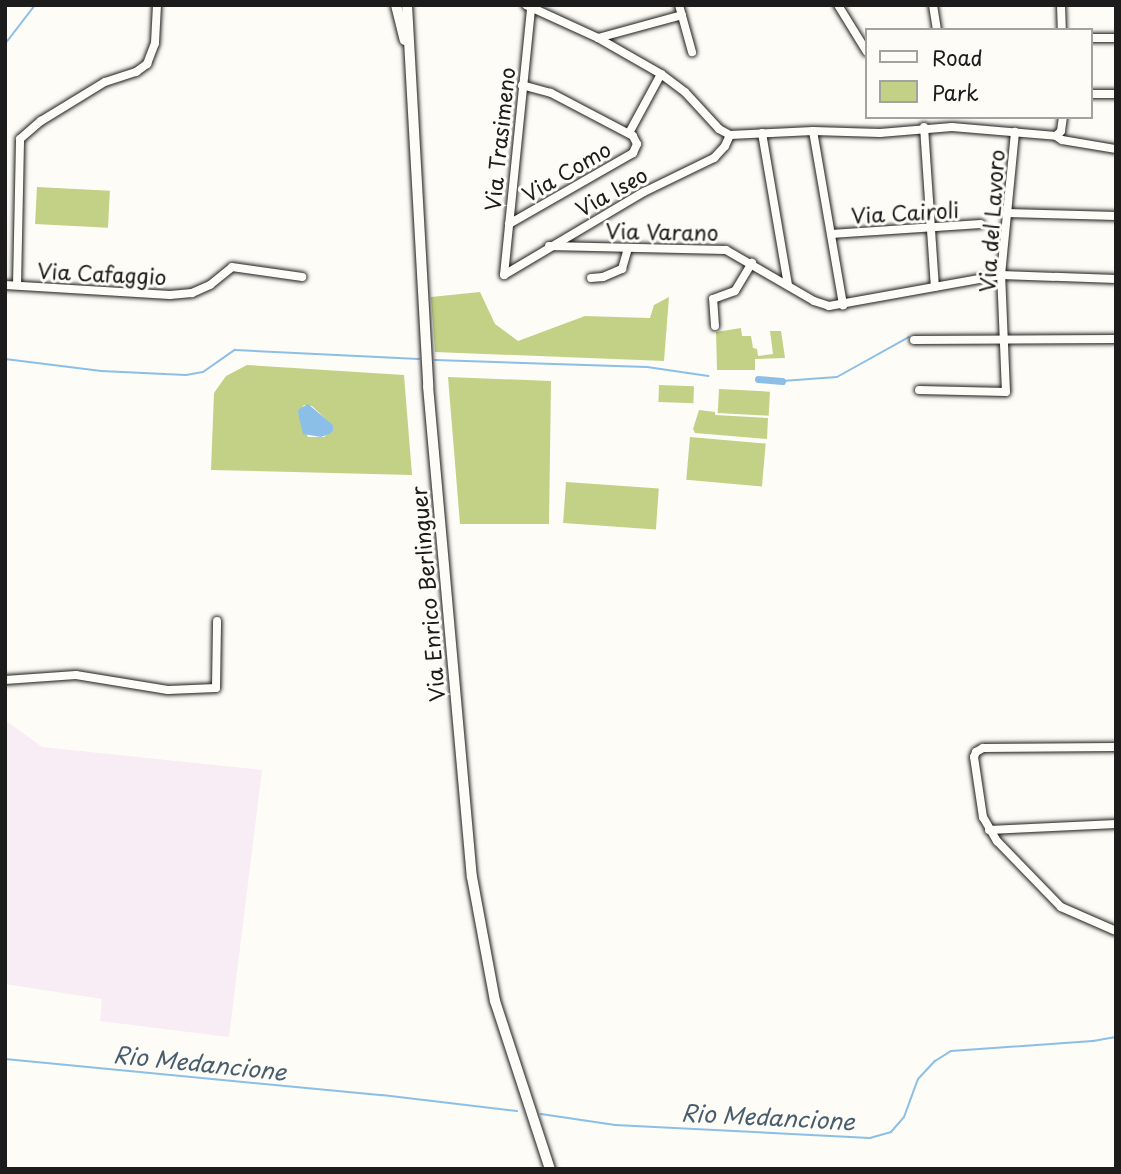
<!DOCTYPE html>
<html>
<head>
<meta charset="utf-8">
<style>
	body { margin:0 }
	#map { position:relative; width:1121px; height:1174px; overflow:hidden; background:#fdfcf7; font-family:"Playpen Sans",sans-serif }
	div>[style] { position:absolute }
	[style*='--x'] { left:calc(var(--x)*1px); top:calc(var(--y)*1px); width:calc(var(--w)*1px); rotate:calc(var(--a)*1deg) }
	.built>* { inset:0; background:#f8ecf5 }
	.green>* { inset:0; background:#c2d185; transform-origin:0 0 }
	.water>* { inset:0; background:#8bbfe8 }
	.stream>* { height:2px; margin:-1px; padding:0 1px; transform-origin:1px; border-radius:1px; background:#8bbfe8 }
	.canal>* { height:7px; margin:-3.5px; padding:0 3.5px; transform-origin:3.5px; border-radius:3.5px; background:#8bbfe8 }
	.roads { filter:drop-shadow(0 0 2px #1c1c1c) drop-shadow(0 0 2px #1c1c1c) }
	.street>* { height:8px; margin:-4px; padding:0 4px; transform-origin:4px; border-radius:4px; background:#fdfcf7 }
	.secondary>* { height:10px; margin:-5px; padding:0 5px; transform-origin:5px; border-radius:5px; background:#fdfcf7 }
	span { translate:-50% -50%; white-space:nowrap; text-align:center; line-height:1.15; -webkit-text-stroke:6px #fdfcf7; paint-order:stroke }
	.street-label { font-size:21px; color:#1c1c1c }
	.water-label { font-size:23px; color:#485d6e; font-style:italic }
	.frame { position:absolute; inset:0; border:7px solid #1c1c1c; pointer-events:none }
	.legend { position:absolute; left:865px; top:28px; width:228px; height:91px; box-sizing:border-box; background:#fdfcf7; border:2px solid #a3a29f; margin:0; padding:9px 12px; list-style:none; font-size:21px; color:#1c1c1c }
	.legend li { display:flex; align-items:center; gap:14px; height:35px }
	.legend b { width:35px; border:2px solid #a3a29f }
</style>
</head>
<body>
<div id="map">
	<div class="built">
		<i style="clip-path:polygon(5px 720px,42px 747px,262px 770px,229px 1037px,100px 1021px,102px 999px,5px 984px)"></i>
	</div>
	<div class="green">
		<i style="left:37px;top:187px;width:73px;height:37px;rotate:3deg"></i>
		<i style="clip-path:polygon(480px 292px,495px 324px,518px 341px,585px 316px,650px 318px,654px 305px,669px 297px,664px 361px,435px 352px,431px 297px)"></i>
		<i style="clip-path:polygon(741px 328px,742px 336px,751px 336px,753px 348px,757px 349px,758px 356px,773px 354px,770px 331px,781px 331px,785px 358px,755px 359px,755px 370px,717px 370px,716px 332px)"></i>
		<i style="clip-path:polygon(evenodd,247px 365px,404px 375px,412px 475px,211px 470px,214px 393px,226px 376px,247px 365px,304px 405px,312px 406px,332px 425px,333px 428px,324px 437px,308px 437px,298px 413px,304px 405px)"></i>
		<i style="clip-path:polygon(448px 377px,551px 381px,549px 524px,460px 524px)"></i>
		<i style="left:659px;top:385px;width:35px;height:17px;rotate:2deg"></i>
		<i style="left:719px;top:389px;width:51px;height:24px;rotate:3deg"></i>
		<i style="clip-path:polygon(699px 410px,715px 412px,715px 415px,768px 418px,767px 439px,695px 433px,693px 429px)"></i>
		<i style="left:690px;top:437px;width:76px;height:43px;rotate:5deg"></i>
		<i style="left:566px;top:482px;width:93px;height:41px;rotate:4deg"></i>
	</div>
	<div class="water">
		<i style="clip-path:polygon(308px 404px,333px 425px,333px 431px,329px 434px,321px 437px,303px 434px,298px 413px,299px 409px)"></i>
	</div>
	<div class="stream">
		<i style="--x:5;--y:44;--w:49;--a:-52.4"></i>
		<i style="--x:5;--y:359;--w:97;--a:7.1"></i>
		<i style="--x:101;--y:371;--w:85;--a:2.7"></i>
		<i style="--x:186;--y:375;--w:17;--a:-10"></i>
		<i style="--x:203;--y:372;--w:39;--a:-35"></i>
		<i style="--x:235;--y:350;--w:184;--a:2.8"></i>
		<i style="--x:435;--y:360;--w:212;--a:1.9"></i>
		<i style="--x:647;--y:367;--w:62;--a:8.4"></i>
		<i style="--x:782;--y:381;--w:55;--a:-4.2"></i>
		<i style="--x:837;--y:377;--w:82;--a:-29.1"></i>
		<i style="--x:5;--y:1059;--w:379;--a:5.5"></i>
		<i style="--x:382;--y:1095;--w:136;--a:6.8"></i>
		<i style="--x:541;--y:1114;--w:75;--a:8.5"></i>
		<i style="--x:615;--y:1125;--w:255;--a:2.9"></i>
		<i style="--x:870;--y:1138;--w:22;--a:-16"></i>
		<i style="--x:891;--y:1132;--w:20;--a:-49"></i>
		<i style="--x:904;--y:1117;--w:40;--a:-69.8"></i>
		<i style="--x:918;--y:1079;--w:25;--a:-47"></i>
		<i style="--x:935;--y:1061;--w:19;--a:-32"></i>
		<i style="--x:951;--y:1051;--w:142;--a:-4"></i>
		<i style="--x:1093;--y:1041;--w:23;--a:-10"></i>
	</div>
	<div class="canal">
		<i style="--x:758;--y:379;--w:24;--a:5"></i>
	</div>
	<div class="roads">
		<div class="street">
			<i style="--x:526;--y:5;--w:79;--a:24.6"></i>
			<i style="--x:598;--y:38;--w:73;--a:29.7"></i>
			<i style="--x:661;--y:74;--w:30;--a:37"></i>
			<i style="--x:685;--y:92;--w:50;--a:47.4"></i>
			<i style="--x:719;--y:129;--w:13;--a:29"></i>
			<i style="--x:730;--y:135;--w:83;--a:-2.8"></i>
			<i style="--x:813;--y:131;--w:67;--a:1.7"></i>
			<i style="--x:880;--y:133;--w:72;--a:-4.8"></i>
			<i style="--x:952;--y:127;--w:104;--a:4.9"></i>
			<i style="--x:1056;--y:136;--w:7;--a:34"></i>
			<i style="--x:1062;--y:140;--w:55;--a:9.5"></i>
			<i style="--x:679;--y:5;--w:49;--a:74.5"></i>
			<i style="--x:838;--y:5;--w:55;--a:58.3"></i>
			<i style="--x:933;--y:5;--w:25;--a:81"></i>
			<i style="--x:1061;--y:5;--w:25;--a:88"></i>
			<i style="--x:598;--y:38;--w:87;--a:-15.3"></i>
			<i style="--x:1091;--y:38;--w:25;--a:0"></i>
			<i style="--x:1091;--y:94;--w:25;--a:0"></i>
			<i style="--x:924;--y:127;--w:160;--a:86.1"></i>
			<i style="--x:813;--y:131;--w:177;--a:80.2"></i>
			<i style="--x:629;--y:133;--w:67;--a:-61.5"></i>
			<i style="--x:762;--y:133;--w:154;--a:80.3"></i>
			<i style="--x:1056;--y:136;--w:7;--a:-45"></i>
			<i style="--x:1061;--y:131;--w:14;--a:-82"></i>
			<i style="--x:1007;--y:213;--w:109;--a:1.6"></i>
			<i style="--x:509;--y:224;--w:143;--a:-29.8"></i>
			<i style="--x:633;--y:153;--w:10;--a:-66"></i>
			<i style="--x:637;--y:144;--w:9;--a:-117"></i>
			<i style="--x:633;--y:136;--w:93;--a:-152.3"></i>
			<i style="--x:551;--y:93;--w:30;--a:-165"></i>
			<i style="--x:831;--y:234;--w:150;--a:-3.8"></i>
			<i style="--x:549;--y:246;--w:177;--a:1.3"></i>
			<i style="--x:726;--y:250;--w:102;--a:30.1"></i>
			<i style="--x:814;--y:301;--w:16;--a:18"></i>
			<i style="--x:829;--y:306;--w:175;--a:-10.2"></i>
			<i style="--x:1001;--y:275;--w:115;--a:2"></i>
			<i style="--x:504;--y:275;--w:269;--a:-84.2"></i>
			<i style="--x:504;--y:275;--w:163;--a:-30.7"></i>
			<i style="--x:644;--y:192;--w:78;--a:-25.9"></i>
			<i style="--x:714;--y:158;--w:16;--a:-47"></i>
			<i style="--x:725;--y:146;--w:12;--a:-66"></i>
			<i style="--x:591;--y:278;--w:12;--a:-5"></i>
			<i style="--x:603;--y:277;--w:21;--a:-23"></i>
			<i style="--x:622;--y:269;--w:22;--a:-74"></i>
			<i style="--x:5;--y:285;--w:165;--a:3.5"></i>
			<i style="--x:170;--y:295;--w:22;--a:-5"></i>
			<i style="--x:192;--y:293;--w:20;--a:-24"></i>
			<i style="--x:210;--y:285;--w:28;--a:-39"></i>
			<i style="--x:232;--y:267;--w:71;--a:8.1"></i>
			<i style="--x:17;--y:285;--w:146;--a:-88.8"></i>
			<i style="--x:20;--y:139;--w:28;--a:-41"></i>
			<i style="--x:41;--y:121;--w:75;--a:-31.4"></i>
			<i style="--x:105;--y:82;--w:33;--a:-18"></i>
			<i style="--x:136;--y:72;--w:14;--a:-36"></i>
			<i style="--x:147;--y:64;--w:22;--a:-69"></i>
			<i style="--x:155;--y:43;--w:38;--a:-87"></i>
			<i style="--x:715;--y:326;--w:27;--a:-94"></i>
			<i style="--x:713;--y:299;--w:23;--a:-20"></i>
			<i style="--x:735;--y:291;--w:33;--a:-59"></i>
			<i style="--x:914;--y:340;--w:202;--a:-0.3"></i>
			<i style="--x:919;--y:390;--w:87;--a:1.3"></i>
			<i style="--x:1006;--y:392;--w:117;--a:-92.4"></i>
			<i style="--x:1001;--y:275;--w:144;--a:-84.4"></i>
			<i style="--x:5;--y:680;--w:71;--a:-4"></i>
			<i style="--x:76;--y:675;--w:93;--a:9.3"></i>
			<i style="--x:168;--y:690;--w:48;--a:-2.4"></i>
			<i style="--x:216;--y:688;--w:67;--a:-89.1"></i>
			<i style="--x:1116;--y:747;--w:133;--a:179.6"></i>
			<i style="--x:983;--y:748;--w:8;--a:150"></i>
			<i style="--x:976;--y:752;--w:5;--a:112"></i>
			<i style="--x:974;--y:757;--w:61;--a:81.5"></i>
			<i style="--x:983;--y:817;--w:28;--a:60"></i>
			<i style="--x:997;--y:841;--w:92;--a:45.9"></i>
			<i style="--x:1061;--y:907;--w:60;--a:23.6"></i>
			<i style="--x:989;--y:830;--w:127;--a:-2.7"></i>
		</div>
		<div class="secondary">
			<i style="--x:396;--y:5;--w:36;--a:76"></i>
			<i style="--x:407;--y:5;--w:382;--a:86.8"></i>
			<i style="--x:428;--y:386;--w:493;--a:84.9"></i>
			<i style="--x:472;--y:877;--w:126;--a:79.5"></i>
			<i style="--x:495;--y:1001;--w:177;--a:71.9"></i>
		</div>
	</div>
	<div class="street-label">
		<span style="left:499px;top:139px;rotate:-84deg">Via Trasimeno</span>
		<span style="left:566px;top:171px;rotate:-30deg">Via Como</span>
		<span style="left:611px;top:191px;rotate:-29deg">Via Iseo</span>
		<span style="left:905px;top:212px;rotate:-3deg">Via Cairoli</span>
		<span style="left:991px;top:221px;rotate:-86deg">Via del Lavoro</span>
		<span style="left:662px;top:231px;rotate:1deg">Via Varano</span>
		<span style="left:102px;top:273px;rotate:3deg">Via Cafaggio</span>
		<span style="left:427px;top:594px;rotate:-95deg">Via Enrico Berlinguer</span>
	</div>
	<div class="water-label">
		<span style="left:200px;top:1063px;rotate:6deg">Rio Medancione</span>
		<span style="left:768px;top:1117px;rotate:3deg">Rio Medancione</span>
	</div>
	<div class="frame"></div>
	<ul class="legend">
	<li><b style="height:9px;background:#fdfcf7"></b>Road</li>
	<li><b style="height:19px;background:#c2d185"></b>Park</li>
	</ul>
</div>
</body>
</html>
